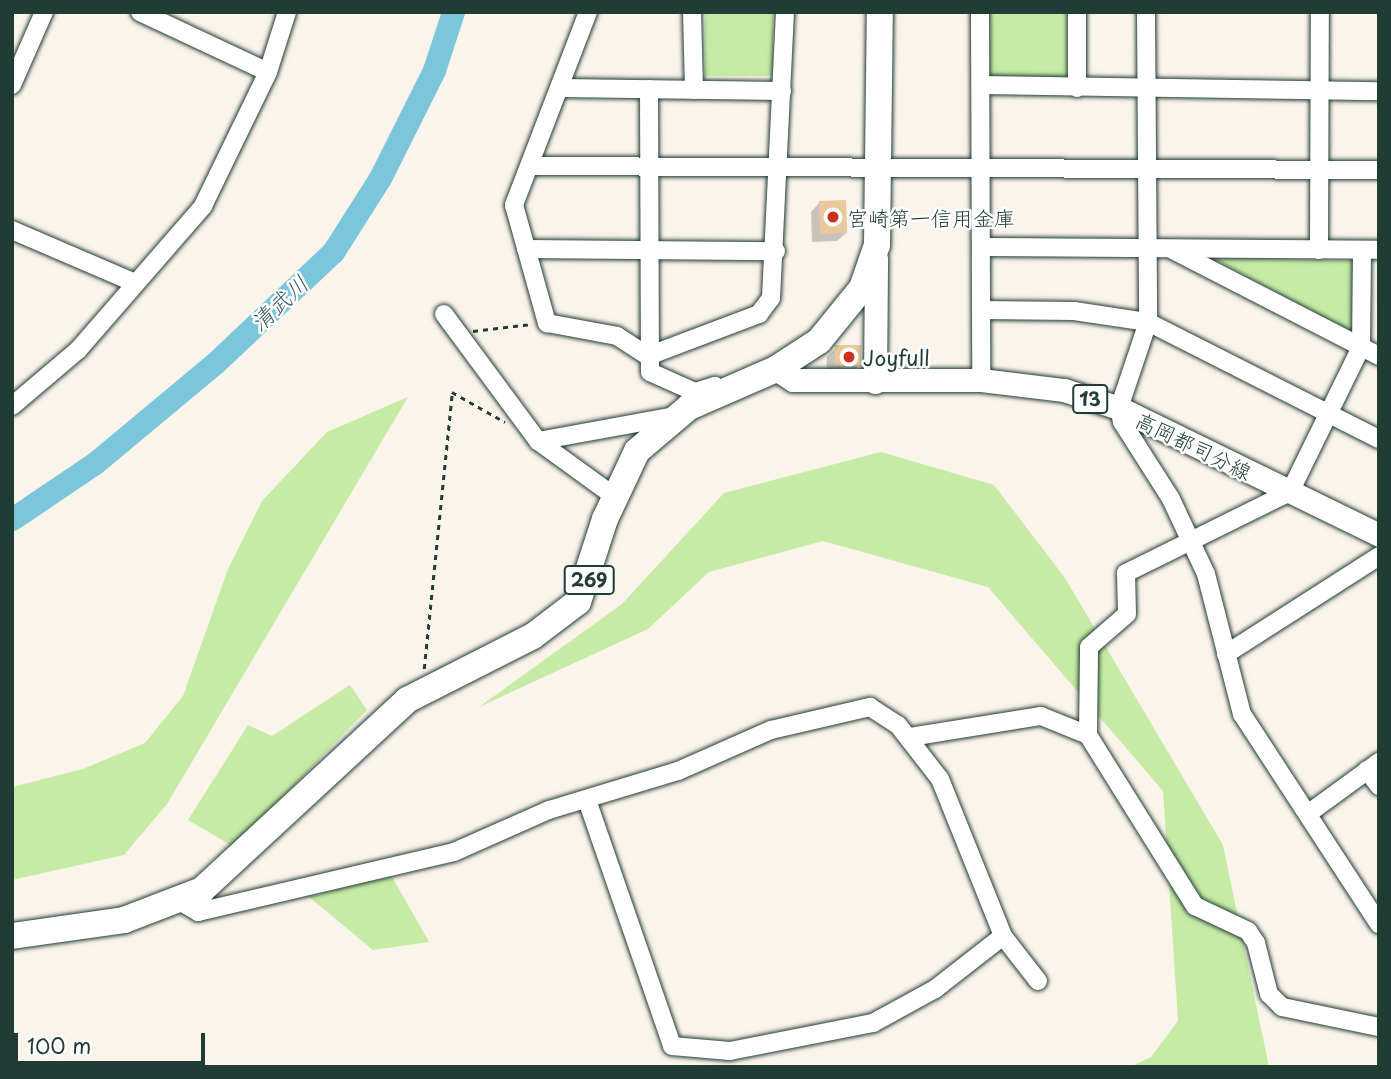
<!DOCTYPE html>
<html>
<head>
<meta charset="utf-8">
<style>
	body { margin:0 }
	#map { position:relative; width:1391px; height:1079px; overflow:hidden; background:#fbf4eb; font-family:"Playpen Sans","Klee One",sans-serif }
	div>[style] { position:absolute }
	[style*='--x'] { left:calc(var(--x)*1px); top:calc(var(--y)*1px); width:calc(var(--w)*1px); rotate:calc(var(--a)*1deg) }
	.green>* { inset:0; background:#c6eba5; transform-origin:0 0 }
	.shadow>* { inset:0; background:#0003 }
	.river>* { height:23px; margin:-11.5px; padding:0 11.5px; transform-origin:11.5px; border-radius:11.5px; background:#7bc6da }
	.building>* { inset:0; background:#e9c89b; transform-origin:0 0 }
	.path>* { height:2.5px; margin-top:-1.25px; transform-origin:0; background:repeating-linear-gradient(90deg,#1f3d34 0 5px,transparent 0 10px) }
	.roads { filter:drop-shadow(0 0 2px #1f3d34) drop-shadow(0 0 2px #1f3d34) }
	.minor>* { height:18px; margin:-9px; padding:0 9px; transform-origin:9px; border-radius:9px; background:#fff }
	.major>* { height:23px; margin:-11.5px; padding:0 11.5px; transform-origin:11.5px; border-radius:11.5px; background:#fff }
	.highway>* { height:26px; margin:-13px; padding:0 13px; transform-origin:13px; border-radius:13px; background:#fff }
	.dots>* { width:19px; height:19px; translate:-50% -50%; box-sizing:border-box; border:4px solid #fff; border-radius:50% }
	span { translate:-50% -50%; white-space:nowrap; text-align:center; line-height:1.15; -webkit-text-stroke:5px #fff; paint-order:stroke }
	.shield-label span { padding:2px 5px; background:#fff; border:2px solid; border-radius:5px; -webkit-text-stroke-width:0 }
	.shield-label { font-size:19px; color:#1f3d34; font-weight:700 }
	.poi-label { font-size:21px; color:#1f3d34 }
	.left { translate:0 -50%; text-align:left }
	.street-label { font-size:21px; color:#1f3d34 }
	.water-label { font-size:23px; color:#365f5e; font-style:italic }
	.frame { position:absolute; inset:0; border:14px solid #1f3d34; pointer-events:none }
	.scale { position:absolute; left:14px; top:1033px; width:191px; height:32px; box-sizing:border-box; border:4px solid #1f3d34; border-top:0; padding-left:9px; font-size:21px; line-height:24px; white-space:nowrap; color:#1f3d34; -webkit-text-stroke:5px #fff; paint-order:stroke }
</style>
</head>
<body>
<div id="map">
	<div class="green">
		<i style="left:705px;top:12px;width:68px;height:64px"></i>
		<i style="left:990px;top:12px;width:77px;height:67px"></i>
		<i style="clip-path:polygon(1213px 258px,1354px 261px,1353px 334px)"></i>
		<i style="clip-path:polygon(408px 397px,167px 804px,124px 855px,12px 880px,12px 787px,83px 769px,145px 743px,183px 696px,228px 569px,262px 501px,327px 432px)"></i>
		<i style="clip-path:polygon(881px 452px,994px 485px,1065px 578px,1223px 845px,1269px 1067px,1130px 1067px,1151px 1057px,1178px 1021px,1163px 791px,988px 587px,823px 541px,709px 572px,648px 629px,479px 707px,622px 604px,724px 493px)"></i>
		<i style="clip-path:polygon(350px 685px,367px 710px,234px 847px,188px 820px,248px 725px,272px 736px)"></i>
		<i style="clip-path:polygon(391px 875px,429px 942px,373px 950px,309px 897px)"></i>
	</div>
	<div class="shadow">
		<i style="clip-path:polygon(819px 203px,846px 233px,837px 241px,812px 242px,811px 212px)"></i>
		<i style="clip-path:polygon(836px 348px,859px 365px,851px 374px,826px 374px,827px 357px)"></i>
	</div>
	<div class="river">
		<i style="--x:12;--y:519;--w:100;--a:-34"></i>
		<i style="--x:95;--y:463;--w:155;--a:-39.8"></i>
		<i style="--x:214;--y:364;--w:163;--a:-43.3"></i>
		<i style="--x:333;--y:252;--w:88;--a:-57.6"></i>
		<i style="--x:380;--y:178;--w:121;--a:-63.4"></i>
		<i style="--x:434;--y:70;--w:61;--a:-71.9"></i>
	</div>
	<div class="building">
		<i style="left:846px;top:200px;width:33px;height:27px;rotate:88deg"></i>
		<i style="left:861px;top:345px;width:21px;height:26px;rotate:90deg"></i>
	</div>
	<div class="path">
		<i style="--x:473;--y:331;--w:59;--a:-6.8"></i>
		<i style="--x:424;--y:669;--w:278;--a:-84.2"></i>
		<i style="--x:452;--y:392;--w:61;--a:29.5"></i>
	</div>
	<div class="roads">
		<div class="minor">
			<i style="--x:140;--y:12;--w:141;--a:25.1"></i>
			<i style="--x:588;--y:12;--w:207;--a:111"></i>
			<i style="--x:514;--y:205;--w:123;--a:74.4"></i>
			<i style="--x:547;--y:323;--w:71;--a:10.5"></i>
			<i style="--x:617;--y:336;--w:37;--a:33"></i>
			<i style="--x:692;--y:12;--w:78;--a:88.5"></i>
			<i style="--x:980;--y:12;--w:368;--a:89.8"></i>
			<i style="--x:1077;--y:12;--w:76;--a:90"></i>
			<i style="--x:1146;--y:12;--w:310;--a:89.6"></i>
			<i style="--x:1148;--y:322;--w:91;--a:108.6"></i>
			<i style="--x:1119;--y:408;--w:14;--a:78"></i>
			<i style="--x:1122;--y:422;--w:91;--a:57.5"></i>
			<i style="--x:1171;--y:499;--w:83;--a:65"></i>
			<i style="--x:1206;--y:574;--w:145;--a:75.6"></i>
			<i style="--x:1242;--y:714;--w:251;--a:56.9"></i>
			<i style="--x:12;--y:85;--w:80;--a:-66.3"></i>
			<i style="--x:981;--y:85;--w:398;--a:0.9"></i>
			<i style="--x:561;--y:88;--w:221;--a:0.8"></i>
			<i style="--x:649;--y:89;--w:283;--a:89.8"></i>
			<i style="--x:650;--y:372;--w:49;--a:24"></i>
			<i style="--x:695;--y:392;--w:21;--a:-17"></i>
			<i style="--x:532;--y:166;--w:847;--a:0.27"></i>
			<i style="--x:12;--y:230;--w:134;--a:23.3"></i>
			<i style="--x:981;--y:247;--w:398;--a:0.4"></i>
			<i style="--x:526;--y:249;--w:250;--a:0.5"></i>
			<i style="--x:1173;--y:250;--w:232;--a:27.2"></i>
			<i style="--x:1319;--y:250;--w:238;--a:-89.8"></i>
			<i style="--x:981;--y:310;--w:93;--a:0.6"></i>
			<i style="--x:1074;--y:311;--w:75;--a:8.5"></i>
			<i style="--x:1148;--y:322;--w:259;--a:26.9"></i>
			<i style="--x:444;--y:314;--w:158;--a:53.5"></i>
			<i style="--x:538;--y:441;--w:139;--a:-10.3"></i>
			<i style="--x:648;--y:356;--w:119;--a:-20.7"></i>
			<i style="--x:759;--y:314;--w:20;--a:-53"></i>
			<i style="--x:771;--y:298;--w:286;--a:-87.2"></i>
			<i style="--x:12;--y:406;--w:87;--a:-40.3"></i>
			<i style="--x:78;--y:350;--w:191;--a:-49"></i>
			<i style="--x:203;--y:206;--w:149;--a:-64.1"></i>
			<i style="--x:268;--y:72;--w:63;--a:-72.4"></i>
			<i style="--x:538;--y:441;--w:95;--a:36"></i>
			<i style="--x:1226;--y:654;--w:182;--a:-32.6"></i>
			<i style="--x:1088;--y:735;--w:88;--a:-89.3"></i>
			<i style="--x:1089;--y:647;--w:50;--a:-41"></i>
			<i style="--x:1127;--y:614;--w:41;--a:-91.4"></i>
			<i style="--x:1126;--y:573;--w:183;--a:-26.3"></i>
			<i style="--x:1290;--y:492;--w:161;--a:-63.9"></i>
			<i style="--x:1361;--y:347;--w:97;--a:-89.4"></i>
			<i style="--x:910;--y:737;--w:133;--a:-9.1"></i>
			<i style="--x:1041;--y:716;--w:51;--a:22"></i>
			<i style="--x:1088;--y:735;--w:202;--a:58"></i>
			<i style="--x:1195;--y:906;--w:59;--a:25.3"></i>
			<i style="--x:1248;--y:931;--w:14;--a:56"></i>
			<i style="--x:1256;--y:943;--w:53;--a:75.7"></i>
			<i style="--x:1269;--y:994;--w:18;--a:45"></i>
			<i style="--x:1282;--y:1007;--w:99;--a:11.7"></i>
			<i style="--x:1367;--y:770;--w:20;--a:53"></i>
			<i style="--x:587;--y:800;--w:260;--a:70.9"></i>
			<i style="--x:672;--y:1046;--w:58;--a:4.9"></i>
			<i style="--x:730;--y:1051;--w:146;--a:-11.1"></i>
			<i style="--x:873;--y:1023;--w:71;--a:-28.7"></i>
			<i style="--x:935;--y:989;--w:86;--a:-37.9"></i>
			<i style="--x:1309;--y:813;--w:87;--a:-36.1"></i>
			<i style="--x:181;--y:902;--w:20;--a:30"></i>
			<i style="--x:198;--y:912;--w:263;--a:-13.2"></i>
			<i style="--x:454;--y:852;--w:104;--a:-23.9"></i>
			<i style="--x:549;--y:810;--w:135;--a:-16.8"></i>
			<i style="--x:678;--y:771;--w:102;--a:-23.8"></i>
			<i style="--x:771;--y:730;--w:102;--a:-13.1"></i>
			<i style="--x:870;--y:707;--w:33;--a:33"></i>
			<i style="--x:898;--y:725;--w:68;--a:52.1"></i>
			<i style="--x:940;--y:779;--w:169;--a:68.1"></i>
			<i style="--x:1003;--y:936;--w:57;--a:52.1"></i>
		</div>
		<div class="major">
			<i style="--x:776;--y:369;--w:20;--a:33"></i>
			<i style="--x:793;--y:380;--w:188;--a:0"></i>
			<i style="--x:981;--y:380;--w:84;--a:6.9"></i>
			<i style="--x:1064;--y:390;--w:58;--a:18.1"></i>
			<i style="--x:1119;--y:408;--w:289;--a:26"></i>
			<i style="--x:875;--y:382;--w:123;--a:-89.5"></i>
		</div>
		<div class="highway">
			<i style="--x:12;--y:936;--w:113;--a:-8.1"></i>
			<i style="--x:124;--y:920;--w:84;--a:-21"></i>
			<i style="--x:202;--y:890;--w:280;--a:-42.8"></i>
			<i style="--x:407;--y:700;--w:141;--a:-26.9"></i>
			<i style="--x:533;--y:636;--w:56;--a:-37.1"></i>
			<i style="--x:578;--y:602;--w:87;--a:-72"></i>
			<i style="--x:605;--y:519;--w:75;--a:-64.8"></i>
			<i style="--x:637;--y:451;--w:68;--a:-40.2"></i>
			<i style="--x:689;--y:407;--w:95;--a:-23.6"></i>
			<i style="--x:776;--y:369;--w:51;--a:-33.1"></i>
			<i style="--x:819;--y:341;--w:68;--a:-50.9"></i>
			<i style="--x:862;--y:288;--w:46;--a:-70.8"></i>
			<i style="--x:877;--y:245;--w:233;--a:-89.3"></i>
		</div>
	</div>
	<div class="dots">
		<i style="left:833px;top:217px;background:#c8321e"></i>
		<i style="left:849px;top:357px;background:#c8321e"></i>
	</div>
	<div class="shield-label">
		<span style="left:1090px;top:399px">13</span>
		<span style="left:589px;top:580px">269</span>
	</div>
	<div class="poi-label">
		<span class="left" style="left:847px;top:217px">宮崎第一信用金庫</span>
		<span class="left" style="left:863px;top:357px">Joyfull</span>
	</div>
	<div class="street-label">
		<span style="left:1194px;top:445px;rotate:26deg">高岡都司分線</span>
	</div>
	<div class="water-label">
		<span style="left:279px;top:303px;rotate:-43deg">清武川</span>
	</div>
	<div class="frame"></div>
	<div class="scale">100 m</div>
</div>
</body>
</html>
